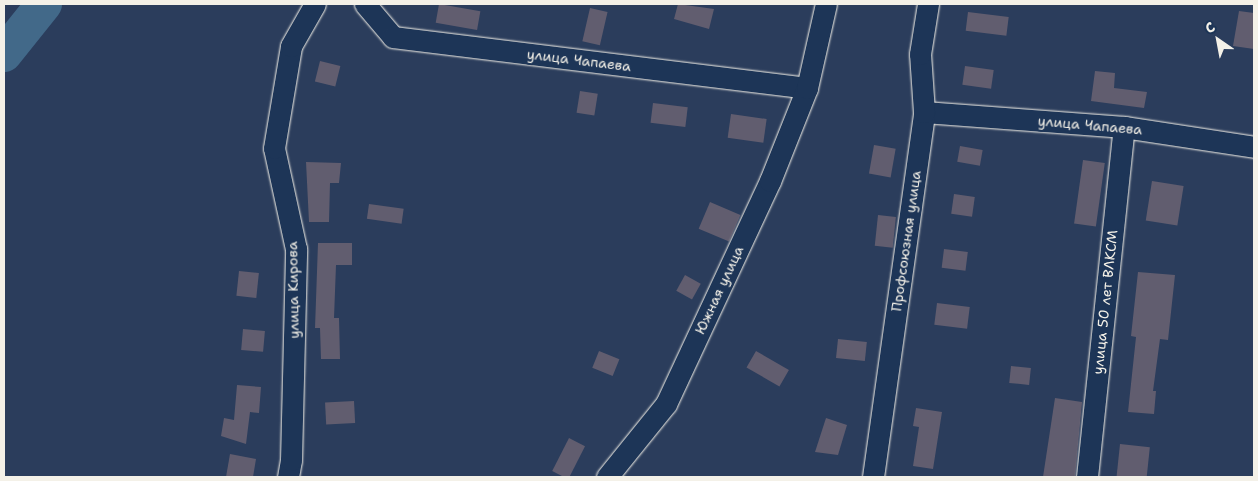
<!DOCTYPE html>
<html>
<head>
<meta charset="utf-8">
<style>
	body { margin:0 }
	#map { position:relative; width:1258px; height:481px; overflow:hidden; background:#2b3d5c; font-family:"Shantell Sans",sans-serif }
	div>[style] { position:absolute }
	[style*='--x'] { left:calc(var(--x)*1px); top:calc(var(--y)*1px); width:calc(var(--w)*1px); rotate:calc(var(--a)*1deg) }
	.river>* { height:36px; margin:-18px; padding:0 18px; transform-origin:18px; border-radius:18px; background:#426989 }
	.building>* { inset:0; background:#615d6f; transform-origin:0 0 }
	.roads { filter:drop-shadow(0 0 1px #f4f1e8) drop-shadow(0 0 1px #f4f1e8) }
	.street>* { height:21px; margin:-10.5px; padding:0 10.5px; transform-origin:10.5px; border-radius:10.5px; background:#1d3557 }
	span { translate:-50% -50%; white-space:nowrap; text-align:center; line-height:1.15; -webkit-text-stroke:4px #1d3557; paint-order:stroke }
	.street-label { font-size:14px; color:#f4f1e8 }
	.frame { position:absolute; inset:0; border:5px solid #f4f1e8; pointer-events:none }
	.north { position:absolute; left:1193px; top:15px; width:50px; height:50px; -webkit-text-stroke:4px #1d3557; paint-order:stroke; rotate:327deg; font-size:14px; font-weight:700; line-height:20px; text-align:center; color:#f4f1e8 }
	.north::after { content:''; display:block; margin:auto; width:18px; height:22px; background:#f4f1e8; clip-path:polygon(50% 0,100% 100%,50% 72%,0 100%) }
</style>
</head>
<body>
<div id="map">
	<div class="river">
		<i style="--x:4;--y:54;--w:64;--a:-51.3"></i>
	</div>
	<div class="building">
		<i style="left:439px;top:4px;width:42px;height:19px;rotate:10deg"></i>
		<i style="clip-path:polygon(678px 4px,714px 9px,709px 29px,674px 19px)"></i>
		<i style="left:590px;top:8px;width:18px;height:34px;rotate:13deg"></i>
		<i style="clip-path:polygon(1239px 11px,1254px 13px,1254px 49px,1233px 46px)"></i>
		<i style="left:968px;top:12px;width:41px;height:19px;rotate:7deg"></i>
		<i style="left:320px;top:61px;width:21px;height:21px;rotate:14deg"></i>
		<i style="left:965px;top:66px;width:29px;height:19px;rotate:8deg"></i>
		<i style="clip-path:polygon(1095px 71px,1115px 73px,1114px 88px,1147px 92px,1144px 108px,1091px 101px)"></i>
		<i style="left:580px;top:91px;width:18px;height:22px;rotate:9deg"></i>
		<i style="left:653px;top:103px;width:35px;height:20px;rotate:7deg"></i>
		<i style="left:731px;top:114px;width:36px;height:24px;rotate:8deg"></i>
		<i style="left:874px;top:145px;width:22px;height:29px;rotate:10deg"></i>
		<i style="left:960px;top:146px;width:23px;height:16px;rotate:10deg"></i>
		<i style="left:1083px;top:160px;width:22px;height:64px;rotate:8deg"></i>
		<i style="clip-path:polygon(306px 162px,341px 163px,339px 183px,330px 183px,329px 222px,309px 222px)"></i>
		<i style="left:1152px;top:181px;width:32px;height:40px;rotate:9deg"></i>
		<i style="left:954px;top:194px;width:21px;height:20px;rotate:8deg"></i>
		<i style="left:710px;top:202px;width:33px;height:29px;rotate:23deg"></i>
		<i style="left:369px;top:204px;width:35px;height:15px;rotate:8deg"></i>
		<i style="left:878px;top:215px;width:18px;height:31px;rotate:6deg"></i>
		<i style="clip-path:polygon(318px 243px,352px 243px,352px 265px,336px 265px,334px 318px,339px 318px,340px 359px,321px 359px,320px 328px,315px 328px)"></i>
		<i style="left:944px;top:249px;width:24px;height:19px;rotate:7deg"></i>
		<i style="left:239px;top:271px;width:20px;height:25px;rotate:6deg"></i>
		<i style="clip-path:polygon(1138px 272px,1175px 275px,1168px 340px,1160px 339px,1153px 391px,1156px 391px,1154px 414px,1128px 412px,1136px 337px,1131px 336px)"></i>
		<i style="left:685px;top:275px;width:18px;height:18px;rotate:29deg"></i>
		<i style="left:937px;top:303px;width:33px;height:22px;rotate:7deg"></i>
		<i style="left:243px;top:329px;width:22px;height:21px;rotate:5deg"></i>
		<i style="left:838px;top:339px;width:29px;height:19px;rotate:6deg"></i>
		<i style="left:599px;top:351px;width:22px;height:18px;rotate:22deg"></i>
		<i style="left:756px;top:351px;width:38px;height:19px;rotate:30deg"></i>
		<i style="left:1011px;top:366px;width:20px;height:17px;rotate:6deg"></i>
		<i style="clip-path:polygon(237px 385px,261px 387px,259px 413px,250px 412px,246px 444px,221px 436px,224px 418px,234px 420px)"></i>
		<i style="clip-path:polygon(1055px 398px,1082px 402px,1075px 477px,1043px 477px)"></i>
		<i style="left:354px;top:401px;width:22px;height:29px;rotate:87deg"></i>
		<i style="clip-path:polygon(916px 408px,942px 412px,933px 469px,913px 466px,919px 427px,913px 426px)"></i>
		<i style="clip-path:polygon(826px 418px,847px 425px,838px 455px,815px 452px)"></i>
		<i style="left:569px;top:438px;width:18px;height:37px;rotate:27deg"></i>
		<i style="left:1120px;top:444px;width:30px;height:33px;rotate:6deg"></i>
		<i style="clip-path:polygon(230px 454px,256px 459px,253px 477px,226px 477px)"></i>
	</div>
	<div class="roads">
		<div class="street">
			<i style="--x:365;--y:4;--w:43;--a:49.7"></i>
			<i style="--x:393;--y:37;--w:417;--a:7"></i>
			<i style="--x:924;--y:112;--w:201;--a:4.3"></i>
			<i style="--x:1124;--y:127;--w:132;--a:8.7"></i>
			<i style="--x:288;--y:477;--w:17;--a:-80"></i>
			<i style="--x:291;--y:460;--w:211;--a:-88.6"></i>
			<i style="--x:296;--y:249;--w:103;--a:-102.3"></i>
			<i style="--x:274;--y:148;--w:103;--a:-80.5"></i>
			<i style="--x:291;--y:46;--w:48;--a:-60.3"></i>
			<i style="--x:607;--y:477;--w:94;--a:-51.1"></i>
			<i style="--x:666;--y:404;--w:246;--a:-65"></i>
			<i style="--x:770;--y:181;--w:100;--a:-68.3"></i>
			<i style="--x:807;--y:88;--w:86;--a:-77.3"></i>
			<i style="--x:873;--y:477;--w:369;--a:-82"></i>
			<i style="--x:924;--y:112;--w:58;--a:-93.9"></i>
			<i style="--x:920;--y:54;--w:51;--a:-80.9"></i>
			<i style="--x:1087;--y:477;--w:352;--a:-84"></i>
		</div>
	</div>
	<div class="street-label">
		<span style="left:579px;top:60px;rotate:7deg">улица Чапаева</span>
		<span style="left:1090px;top:125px;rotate:5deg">улица Чапаева</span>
		<span style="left:906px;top:241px;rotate:-82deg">Профсоюзная улица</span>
		<span style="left:293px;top:290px;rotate:-91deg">улица Кирова</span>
		<span style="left:719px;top:290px;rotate:-65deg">Южная улица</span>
		<span style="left:1105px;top:302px;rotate:-84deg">улица 50 лет ВЛКСМ</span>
	</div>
	<div class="frame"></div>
	<div class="north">С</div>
</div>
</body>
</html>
